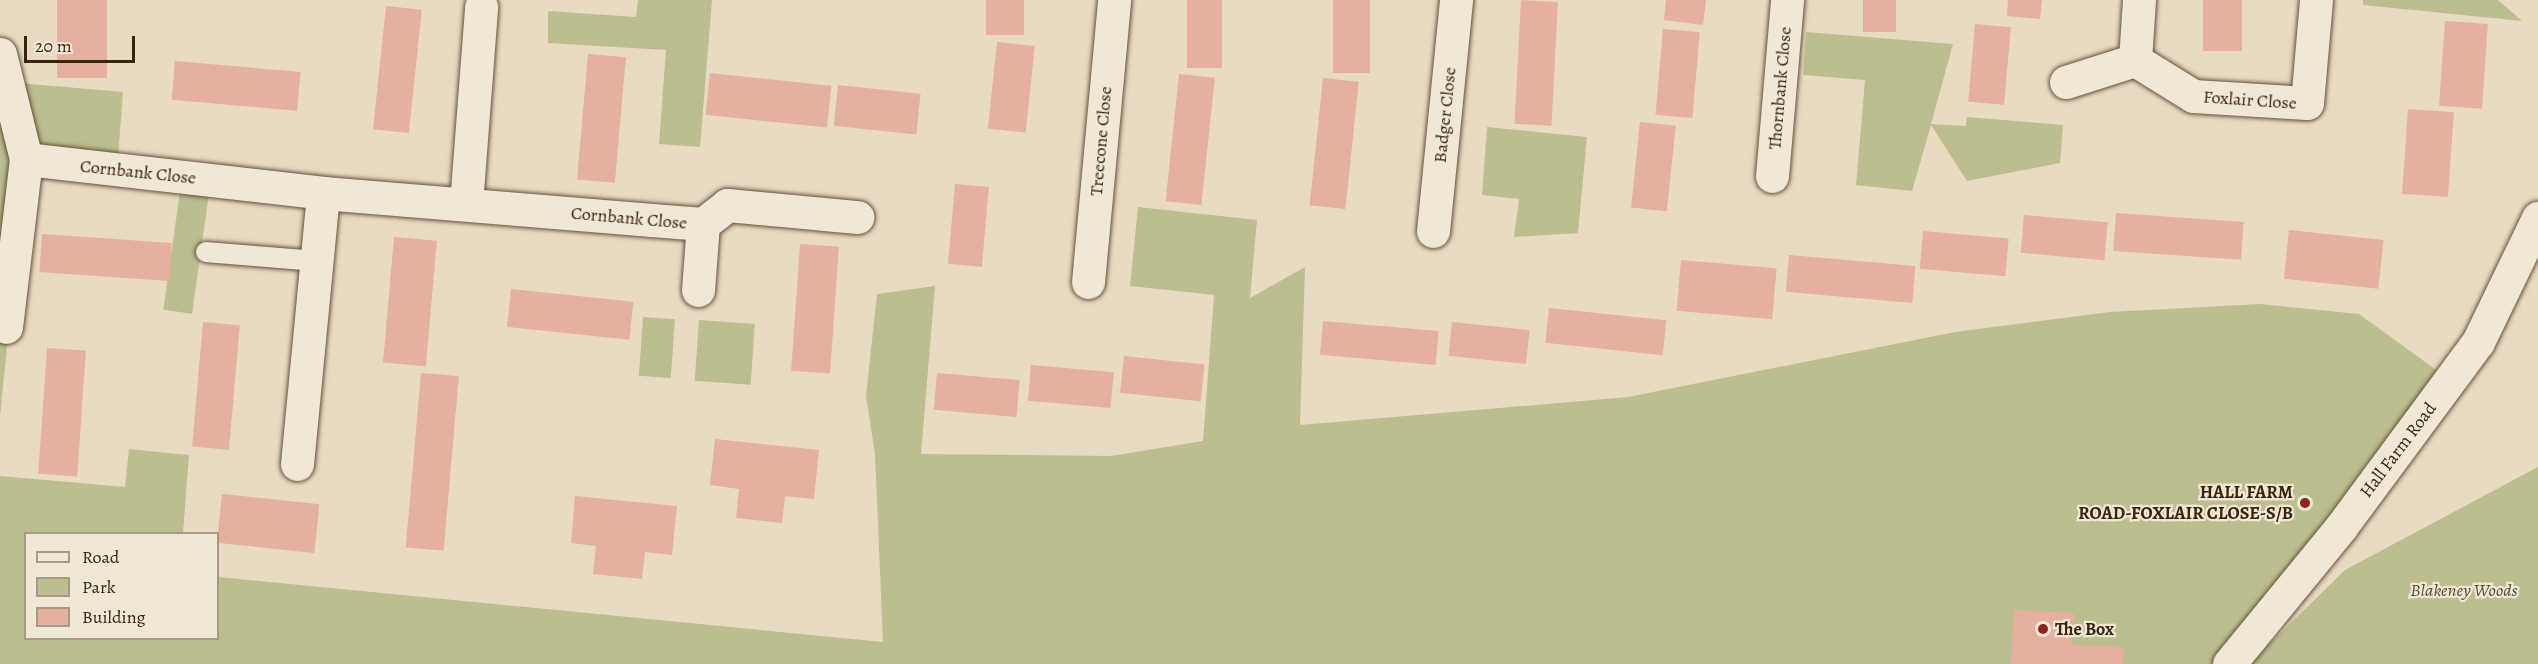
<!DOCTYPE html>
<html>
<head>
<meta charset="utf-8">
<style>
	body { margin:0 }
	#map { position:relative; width:2538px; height:664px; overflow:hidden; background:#e9dac2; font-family:Alegreya,serif }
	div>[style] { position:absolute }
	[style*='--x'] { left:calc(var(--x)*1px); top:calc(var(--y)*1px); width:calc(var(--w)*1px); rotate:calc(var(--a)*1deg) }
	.green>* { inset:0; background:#bcbe8f; transform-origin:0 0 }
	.building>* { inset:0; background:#e5b09f; transform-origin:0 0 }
	.roads { filter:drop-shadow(0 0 2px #64533a) drop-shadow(0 0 2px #64533a) }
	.service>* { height:20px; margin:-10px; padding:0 10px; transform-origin:10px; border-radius:10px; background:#f1e7d7 }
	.minor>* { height:33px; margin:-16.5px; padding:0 16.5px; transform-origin:16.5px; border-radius:16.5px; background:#f1e7d7 }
	.tertiary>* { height:33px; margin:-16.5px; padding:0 16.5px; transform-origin:16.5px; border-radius:16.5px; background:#f1e7d7 }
	.dots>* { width:16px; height:16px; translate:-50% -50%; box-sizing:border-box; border:3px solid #f1e7d7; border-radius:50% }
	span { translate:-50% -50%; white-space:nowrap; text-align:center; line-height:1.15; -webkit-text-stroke:4.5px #f1e7d7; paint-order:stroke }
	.street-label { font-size:18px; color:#37260d }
	.poi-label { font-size:18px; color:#37260d; font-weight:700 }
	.right { translate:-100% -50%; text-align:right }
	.left { translate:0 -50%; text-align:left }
	.park-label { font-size:18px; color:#584c2e; font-style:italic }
	.legend { position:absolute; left:24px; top:532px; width:195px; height:108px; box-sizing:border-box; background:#f1e7d7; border:2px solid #a79a86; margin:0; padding:8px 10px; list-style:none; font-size:18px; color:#37260d }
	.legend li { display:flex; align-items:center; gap:12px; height:30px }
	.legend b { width:30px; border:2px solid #a79a86 }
	.scale { position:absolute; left:24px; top:36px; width:111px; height:27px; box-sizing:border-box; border:3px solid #37260d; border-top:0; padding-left:8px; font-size:18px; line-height:21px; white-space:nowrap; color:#37260d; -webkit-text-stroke:4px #f1e7d7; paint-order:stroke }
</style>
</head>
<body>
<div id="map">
	<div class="green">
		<i style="clip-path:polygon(638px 0,712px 0,700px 147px,659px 144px,666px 50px,548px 43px,548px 11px,636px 17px)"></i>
		<i style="clip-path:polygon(2363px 0,2498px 0,2522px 21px,2363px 5px)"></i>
		<i style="clip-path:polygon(1806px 32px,1953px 44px,1931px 124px,1966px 126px,1967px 117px,2063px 125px,2060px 163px,1967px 181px,1931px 125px,1912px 191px,1856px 185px,1865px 80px,1803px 75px)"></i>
		<i style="clip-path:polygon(0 54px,7px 82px,123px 92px,117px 170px,26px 160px,0 416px)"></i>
		<i style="clip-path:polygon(1487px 127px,1587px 137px,1578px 233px,1514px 237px,1519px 199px,1482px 195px)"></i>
		<i style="left:182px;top:177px;width:29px;height:134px;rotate:8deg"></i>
		<i style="clip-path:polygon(1138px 207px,1257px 220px,1250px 298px,1305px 267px,1300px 425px,1628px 397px,1955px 332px,2110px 312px,2260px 304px,2359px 314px,2450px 380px,2229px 664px,0 664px,0 476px,125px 487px,129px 449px,189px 455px,183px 533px,26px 534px,26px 638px,218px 638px,218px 577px,883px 642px,875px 454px,866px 396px,877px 294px,935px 286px,921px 454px,1111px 456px,1203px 441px,1214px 295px,1130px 286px)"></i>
		<i style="left:643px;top:317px;width:32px;height:59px;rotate:4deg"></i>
		<i style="left:699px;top:320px;width:56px;height:61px;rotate:4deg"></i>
		<i style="clip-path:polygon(2538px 467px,2538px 664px,2249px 664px,2345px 570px)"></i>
	</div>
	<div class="building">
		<i style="left:57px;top:0;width:50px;height:78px"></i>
		<i style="left:986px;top:0;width:38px;height:35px"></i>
		<i style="left:1187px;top:0;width:35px;height:68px"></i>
		<i style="left:1333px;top:0;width:37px;height:73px"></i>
		<i style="left:1521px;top:0;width:37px;height:124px;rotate:3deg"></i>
		<i style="clip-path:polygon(1666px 0,1706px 0,1703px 25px,1664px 20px)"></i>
		<i style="left:1863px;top:0;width:33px;height:32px"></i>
		<i style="clip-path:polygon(2008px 0,2042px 0,2040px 19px,2007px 16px)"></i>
		<i style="left:2203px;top:0;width:39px;height:51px"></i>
		<i style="left:386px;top:6px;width:36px;height:124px;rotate:6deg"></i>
		<i style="left:2445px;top:21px;width:43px;height:85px;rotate:4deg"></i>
		<i style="left:1975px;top:24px;width:36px;height:78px;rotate:5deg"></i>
		<i style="left:1663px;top:29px;width:37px;height:86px;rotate:5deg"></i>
		<i style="left:997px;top:42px;width:38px;height:87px;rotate:6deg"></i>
		<i style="left:588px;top:54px;width:38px;height:126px;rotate:5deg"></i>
		<i style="left:175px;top:61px;width:126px;height:39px;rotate:5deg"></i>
		<i style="left:710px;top:73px;width:122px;height:42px;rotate:6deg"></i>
		<i style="left:1179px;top:74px;width:36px;height:128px;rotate:6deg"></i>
		<i style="left:1323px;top:78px;width:36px;height:128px;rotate:6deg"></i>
		<i style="left:838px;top:85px;width:83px;height:41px;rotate:6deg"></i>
		<i style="left:2408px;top:109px;width:46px;height:85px;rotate:4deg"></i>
		<i style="left:1640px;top:122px;width:36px;height:86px;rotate:6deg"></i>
		<i style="left:955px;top:184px;width:34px;height:80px;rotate:5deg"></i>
		<i style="left:2116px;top:213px;width:128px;height:38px;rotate:4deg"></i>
		<i style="left:2024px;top:215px;width:84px;height:38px;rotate:5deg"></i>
		<i style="left:2289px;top:230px;width:95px;height:49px;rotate:6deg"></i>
		<i style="left:1923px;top:231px;width:86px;height:38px;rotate:5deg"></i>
		<i style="left:42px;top:234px;width:130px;height:38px;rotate:4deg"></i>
		<i style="left:394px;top:237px;width:43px;height:126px;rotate:5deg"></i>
		<i style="left:800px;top:244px;width:39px;height:127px;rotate:4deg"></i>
		<i style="left:1789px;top:255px;width:127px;height:37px;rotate:5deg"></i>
		<i style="left:1681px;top:260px;width:96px;height:51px;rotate:5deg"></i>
		<i style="left:511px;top:289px;width:123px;height:38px;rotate:6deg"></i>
		<i style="left:1549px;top:308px;width:118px;height:35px;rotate:6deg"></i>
		<i style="left:1323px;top:321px;width:116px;height:34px;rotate:5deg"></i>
		<i style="left:203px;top:322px;width:37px;height:125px;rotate:5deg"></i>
		<i style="left:1452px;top:322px;width:78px;height:34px;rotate:6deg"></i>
		<i style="left:47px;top:348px;width:39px;height:126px;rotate:4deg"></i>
		<i style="left:1124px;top:356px;width:81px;height:37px;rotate:6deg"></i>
		<i style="left:1031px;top:365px;width:83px;height:36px;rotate:5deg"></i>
		<i style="left:421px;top:373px;width:38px;height:175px;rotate:5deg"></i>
		<i style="left:937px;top:373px;width:83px;height:37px;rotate:5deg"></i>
		<i style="clip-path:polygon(715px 439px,819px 450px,814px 499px,785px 496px,782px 523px,736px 518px,739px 489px,710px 485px)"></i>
		<i style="left:222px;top:494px;width:98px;height:49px;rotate:6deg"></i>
		<i style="clip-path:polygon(575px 496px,677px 506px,672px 555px,645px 552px,642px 579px,593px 574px,596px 546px,571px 543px)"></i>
		<i style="clip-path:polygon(2014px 610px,2074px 613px,2072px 645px,2124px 647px,2123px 664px,2011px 664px)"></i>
	</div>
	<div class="roads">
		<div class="service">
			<i style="--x:206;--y:252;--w:110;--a:4.7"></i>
		</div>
		<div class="minor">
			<i style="--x:2139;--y:0;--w:60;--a:93.8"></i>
			<i style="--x:2135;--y:60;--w:68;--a:31.8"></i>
			<i style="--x:2193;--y:96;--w:114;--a:3.5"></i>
			<i style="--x:2307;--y:103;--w:103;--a:-85"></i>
			<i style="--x:0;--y:54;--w:108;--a:76.1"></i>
			<i style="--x:26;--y:159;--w:169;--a:96.8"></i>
			<i style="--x:2066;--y:82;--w:72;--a:-17.7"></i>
			<i style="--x:26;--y:159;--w:299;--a:6.5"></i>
			<i style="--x:323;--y:193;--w:330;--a:4.7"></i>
			<i style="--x:652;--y:220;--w:51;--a:4.5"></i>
			<i style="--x:703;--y:224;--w:31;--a:-38"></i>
			<i style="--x:727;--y:205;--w:131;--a:5.3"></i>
			<i style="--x:1772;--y:176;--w:177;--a:-85.1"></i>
			<i style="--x:466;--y:204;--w:198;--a:-85.6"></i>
			<i style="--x:1433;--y:231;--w:232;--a:-84.3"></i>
			<i style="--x:1088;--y:282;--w:283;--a:-84.7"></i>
			<i style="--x:698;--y:290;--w:66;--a:-85.7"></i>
			<i style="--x:297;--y:464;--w:272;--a:-84.5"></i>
		</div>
		<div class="tertiary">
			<i style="--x:2229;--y:664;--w:177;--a:-50.7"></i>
			<i style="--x:2341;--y:527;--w:230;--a:-53.5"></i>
			<i style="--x:2478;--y:342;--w:138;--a:-64.2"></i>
		</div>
	</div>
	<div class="dots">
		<i style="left:2305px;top:503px;background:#8f2418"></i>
		<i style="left:2043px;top:629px;background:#8f2418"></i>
	</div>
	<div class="street-label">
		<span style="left:1780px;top:88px;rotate:-85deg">Thornbank Close</span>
		<span style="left:2250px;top:100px;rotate:4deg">Foxlair Close</span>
		<span style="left:1445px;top:115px;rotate:-84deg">Badger Close</span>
		<span style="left:1101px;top:141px;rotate:-85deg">Treecone Close</span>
		<span style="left:138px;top:172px;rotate:6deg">Cornbank Close</span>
		<span style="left:629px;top:218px;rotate:5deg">Cornbank Close</span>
		<span style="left:2398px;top:450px;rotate:-53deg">Hall Farm Road</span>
	</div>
	<div class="poi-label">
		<span class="right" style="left:2293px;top:503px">HALL FARM<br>ROAD-FOXLAIR CLOSE-S/B</span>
		<span class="left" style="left:2055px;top:629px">The Box</span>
	</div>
	<div class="park-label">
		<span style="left:2464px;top:590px">Blakeney Woods</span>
	</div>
	<ul class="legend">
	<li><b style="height:8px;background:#f1e7d7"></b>Road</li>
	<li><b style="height:16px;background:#bcbe8f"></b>Park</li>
	<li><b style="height:16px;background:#e5b09f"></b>Building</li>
	</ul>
	<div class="scale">20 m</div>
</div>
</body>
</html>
